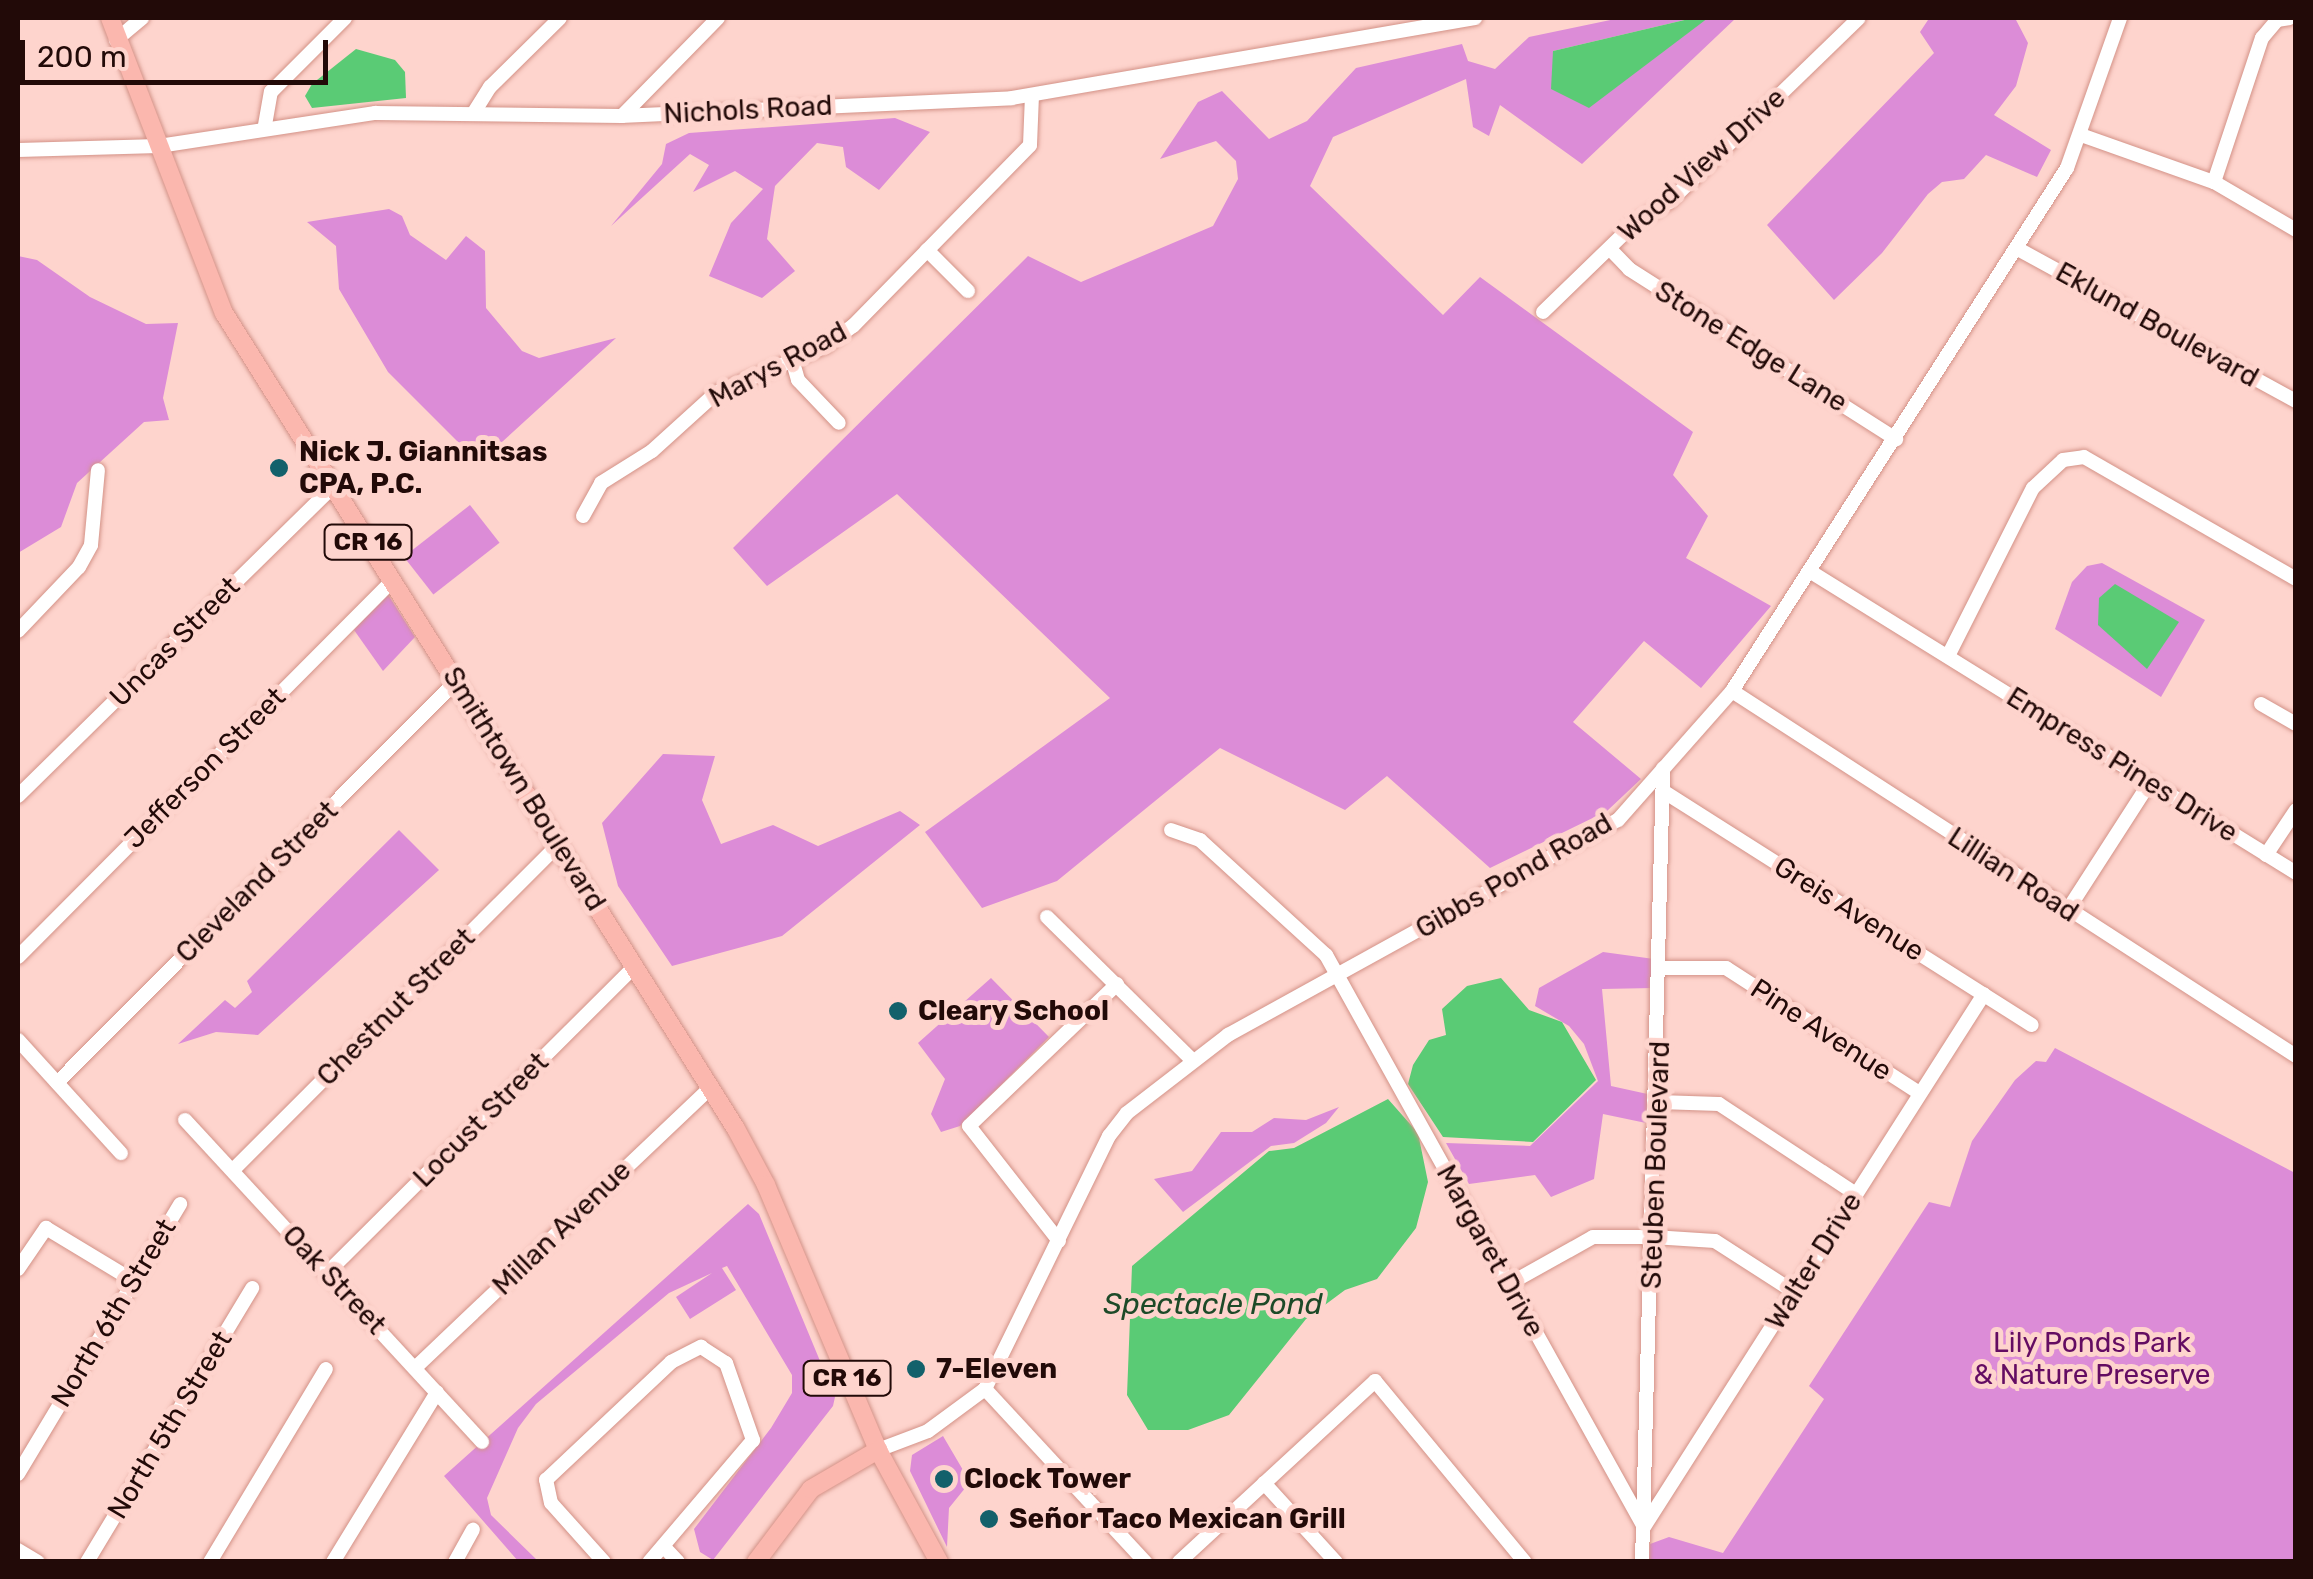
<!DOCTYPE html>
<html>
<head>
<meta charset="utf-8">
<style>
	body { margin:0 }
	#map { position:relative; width:2313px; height:1579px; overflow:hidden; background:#fed4cd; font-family:Rubik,sans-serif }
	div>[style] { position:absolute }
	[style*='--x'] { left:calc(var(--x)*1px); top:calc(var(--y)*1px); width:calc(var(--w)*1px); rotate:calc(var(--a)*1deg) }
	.green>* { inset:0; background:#dc8cd7; transform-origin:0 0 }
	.water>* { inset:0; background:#5acb75 }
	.roads { filter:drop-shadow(0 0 2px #d39287) drop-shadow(0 0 2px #d39287) }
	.minor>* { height:14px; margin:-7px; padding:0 7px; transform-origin:7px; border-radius:7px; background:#fff }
	.major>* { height:18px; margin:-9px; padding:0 9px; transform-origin:9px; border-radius:9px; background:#fbb7ae }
	.dots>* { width:28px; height:28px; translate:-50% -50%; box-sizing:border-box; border:5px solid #fed4cd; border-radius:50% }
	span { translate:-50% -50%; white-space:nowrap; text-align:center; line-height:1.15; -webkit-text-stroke:10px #fed4cd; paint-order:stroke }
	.shield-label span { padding:2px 8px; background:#fed4cd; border:2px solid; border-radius:8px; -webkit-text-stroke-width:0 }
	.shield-label { font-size:25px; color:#220a08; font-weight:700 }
	.street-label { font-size:28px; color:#220a08 }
	.poi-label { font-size:28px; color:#220a08; font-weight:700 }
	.left { translate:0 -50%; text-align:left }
	.park-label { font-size:28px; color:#640c62 }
	.water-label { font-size:30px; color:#1d4a28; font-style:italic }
	.frame { position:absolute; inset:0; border:20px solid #220a08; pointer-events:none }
	.scale { position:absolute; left:20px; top:40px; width:308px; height:45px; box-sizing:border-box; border:5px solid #220a08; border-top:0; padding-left:12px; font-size:30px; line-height:35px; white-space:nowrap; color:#220a08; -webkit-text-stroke:8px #fed4cd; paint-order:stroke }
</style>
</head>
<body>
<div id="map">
	<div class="green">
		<i style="clip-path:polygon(1620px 18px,1693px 18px,1553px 51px,1652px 54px,1708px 18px,1736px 18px,1582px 164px,1500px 105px,1489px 136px,1473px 127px,1466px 79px,1333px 137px,1310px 186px,1443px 315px,1480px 277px,1693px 432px,1673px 475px,1708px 516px,1686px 558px,1771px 606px,1701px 688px,1644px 641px,1573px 722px,1641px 779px,1607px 811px,1490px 868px,1387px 776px,1345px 810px,1220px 748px,1057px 881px,982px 908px,925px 832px,1110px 698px,897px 494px,767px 586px,733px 548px,1028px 256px,1081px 282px,1213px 226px,1238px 179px,1236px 161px,1216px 141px,1160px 159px,1198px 102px,1222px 91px,1269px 139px,1307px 121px,1356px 68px,1462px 44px,1468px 61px,1495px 69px,1529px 37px)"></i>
		<i style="clip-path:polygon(2015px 18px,2028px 43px,2016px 86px,1994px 115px,2051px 150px,2037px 177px,1986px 155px,1964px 179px,1942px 182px,1928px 194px,1882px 253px,1834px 300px,1767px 225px,1934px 53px,1920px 32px,1928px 20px)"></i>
		<i style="clip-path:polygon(895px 118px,930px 132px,879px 190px,846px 167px,843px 147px,817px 143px,775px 186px,767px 239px,795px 271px,762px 298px,709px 276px,731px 223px,763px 189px,735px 171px,693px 192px,709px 165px,690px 154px,611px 226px,662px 164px,666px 144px,689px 133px)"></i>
		<i style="clip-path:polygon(389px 209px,402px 216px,410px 235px,446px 260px,466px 236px,485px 251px,486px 308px,522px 351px,539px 358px,616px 338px,479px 463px,388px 372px,339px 289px,336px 246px,307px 222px)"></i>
		<i style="clip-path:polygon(18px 256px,37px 260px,90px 297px,146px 324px,178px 323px,163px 398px,169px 420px,144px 422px,77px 483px,61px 527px,18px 553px)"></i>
		<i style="left:470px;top:505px;width:48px;height:84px;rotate:52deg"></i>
		<i style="clip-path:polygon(2102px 563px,2205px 620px,2161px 697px,2055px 629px,2072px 582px,2087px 566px)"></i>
		<i style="clip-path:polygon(387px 593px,415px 637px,383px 671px,354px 630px)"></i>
		<i style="clip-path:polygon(663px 754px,715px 756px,702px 800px,721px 844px,773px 825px,818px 846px,900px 811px,920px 825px,782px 936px,672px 966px,618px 886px,602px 823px)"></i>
		<i style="clip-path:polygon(399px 830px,439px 870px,258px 1035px,216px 1032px,178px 1044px,225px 1000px,235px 1008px,252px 992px,247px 981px)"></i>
		<i style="clip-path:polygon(1603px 952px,1654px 959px,1653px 988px,1602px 989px,1611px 1086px,1652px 1095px,1646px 1123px,1603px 1114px,1594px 1179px,1551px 1197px,1535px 1175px,1469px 1184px,1446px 1143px,1530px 1146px,1598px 1081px,1584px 1044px,1569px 1026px,1535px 1006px,1539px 988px)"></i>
		<i style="clip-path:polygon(991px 978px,1049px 1037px,960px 1126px,941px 1132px,931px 1114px,945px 1079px,918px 1043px)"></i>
		<i style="clip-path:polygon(2055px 1048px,2295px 1173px,2295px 1561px,1649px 1561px,1650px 1544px,1669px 1537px,1723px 1553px,1824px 1399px,1809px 1386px,1929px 1202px,1950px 1207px,1972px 1141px,2015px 1080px,2036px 1061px,2046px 1062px)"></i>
		<i style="clip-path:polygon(1339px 1107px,1326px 1123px,1294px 1143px,1271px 1146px,1183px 1212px,1154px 1179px,1192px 1171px,1221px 1132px,1252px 1132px,1274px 1118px,1306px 1120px)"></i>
		<i style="clip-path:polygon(748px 1204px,759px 1214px,835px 1397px,833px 1406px,713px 1560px,700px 1552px,694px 1529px,771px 1428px,792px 1393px,792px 1375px,727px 1266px,722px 1268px,736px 1290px,690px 1319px,676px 1297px,712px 1273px,669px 1293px,536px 1404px,518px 1428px,487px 1498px,491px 1515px,538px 1561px,518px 1561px,444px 1476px)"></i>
		<i style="clip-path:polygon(943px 1436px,970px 1482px,949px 1508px,947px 1547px,910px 1471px,912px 1455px)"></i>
	</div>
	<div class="water">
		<i style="clip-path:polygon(1693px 18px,1708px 18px,1589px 108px,1551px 89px,1553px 51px)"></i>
		<i style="clip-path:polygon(356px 49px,395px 60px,405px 72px,406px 98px,312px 108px,305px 96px,312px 84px)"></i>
		<i style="clip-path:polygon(2115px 584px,2179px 622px,2147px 669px,2098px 625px,2099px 598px)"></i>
		<i style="clip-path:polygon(1501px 978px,1529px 1010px,1562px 1022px,1596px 1080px,1533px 1142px,1443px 1137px,1408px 1084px,1413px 1065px,1429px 1040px,1446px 1035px,1442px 1009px,1467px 986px)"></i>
		<i style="clip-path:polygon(1388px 1099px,1418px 1133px,1428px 1182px,1416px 1228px,1377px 1279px,1345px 1290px,1306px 1319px,1229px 1415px,1188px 1430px,1148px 1430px,1127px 1395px,1132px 1266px,1269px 1151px,1294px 1148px)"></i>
	</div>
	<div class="roads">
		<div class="minor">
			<i style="--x:116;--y:40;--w:34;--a:-40"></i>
			<i style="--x:473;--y:114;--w:32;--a:-58"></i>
			<i style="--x:490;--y:87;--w:98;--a:-44.6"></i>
			<i style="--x:622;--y:116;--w:137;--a:-45.6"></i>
			<i style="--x:265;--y:125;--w:34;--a:-80"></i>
			<i style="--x:271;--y:92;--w:105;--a:-45"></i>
			<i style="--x:2081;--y:135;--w:141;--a:19.5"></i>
			<i style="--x:2214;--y:182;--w:95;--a:30.3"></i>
			<i style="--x:18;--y:150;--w:141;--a:-1.6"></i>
			<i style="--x:159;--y:146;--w:219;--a:-8.7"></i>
			<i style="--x:375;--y:113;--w:247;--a:0.7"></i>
			<i style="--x:622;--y:116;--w:390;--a:-2.6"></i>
			<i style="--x:1012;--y:98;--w:470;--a:-9.8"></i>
			<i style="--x:2214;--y:182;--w:152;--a:-71.6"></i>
			<i style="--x:2262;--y:38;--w:23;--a:-50"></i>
			<i style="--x:2277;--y:20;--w:13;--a:-9"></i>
			<i style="--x:1610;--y:249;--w:28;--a:46"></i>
			<i style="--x:1629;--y:269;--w:317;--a:32.5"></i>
			<i style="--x:2018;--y:249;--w:317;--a:28.7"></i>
			<i style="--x:927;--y:250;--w:58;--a:45"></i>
			<i style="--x:1543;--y:312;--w:128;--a:-44.1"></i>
			<i style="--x:1635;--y:223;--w:40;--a:-32"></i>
			<i style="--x:1669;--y:202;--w:264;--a:-44.1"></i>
			<i style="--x:792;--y:359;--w:22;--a:74"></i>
			<i style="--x:798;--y:380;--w:59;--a:46.4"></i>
			<i style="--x:583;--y:516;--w:38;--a:-61"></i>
			<i style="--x:601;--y:483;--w:60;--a:-32.1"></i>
			<i style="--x:652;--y:451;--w:86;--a:-42.2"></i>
			<i style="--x:716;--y:393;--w:120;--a:-23.1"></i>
			<i style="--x:826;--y:346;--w:34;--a:-37"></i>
			<i style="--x:853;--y:326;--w:253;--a:-45.6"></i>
			<i style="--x:1030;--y:145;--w:50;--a:-87.7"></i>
			<i style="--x:1811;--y:572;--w:571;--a:31.82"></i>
			<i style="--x:18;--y:631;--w:88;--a:-46.4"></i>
			<i style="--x:79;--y:567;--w:25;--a:-61"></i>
			<i style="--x:91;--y:545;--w:75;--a:-84.7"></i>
			<i style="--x:1948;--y:656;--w:188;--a:-63.2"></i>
			<i style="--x:2033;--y:488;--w:41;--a:-43"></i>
			<i style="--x:2063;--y:460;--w:21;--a:-8"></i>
			<i style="--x:2084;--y:457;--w:245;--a:29.9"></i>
			<i style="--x:1732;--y:691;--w:672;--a:32.91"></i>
			<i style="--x:2261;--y:704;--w:40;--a:29.7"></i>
			<i style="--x:1666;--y:793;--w:433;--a:32.4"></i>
			<i style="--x:18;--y:796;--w:441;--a:-44.5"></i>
			<i style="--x:1171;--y:830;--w:31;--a:19"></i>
			<i style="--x:1200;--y:840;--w:171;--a:42.4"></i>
			<i style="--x:1326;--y:955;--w:654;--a:60.93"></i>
			<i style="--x:1644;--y:1527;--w:632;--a:-57.47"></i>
			<i style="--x:2266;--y:855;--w:54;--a:-56.3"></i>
			<i style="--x:2067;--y:911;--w:151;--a:-57.2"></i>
			<i style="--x:1047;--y:917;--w:205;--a:44.6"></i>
			<i style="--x:18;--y:957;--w:532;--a:-45.15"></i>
			<i style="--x:1661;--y:968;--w:65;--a:0"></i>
			<i style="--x:1726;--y:968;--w:230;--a:32.9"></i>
			<i style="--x:18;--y:1040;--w:153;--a:47.7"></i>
			<i style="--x:57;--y:1083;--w:568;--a:-45.21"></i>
			<i style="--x:1659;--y:1102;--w:60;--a:1.9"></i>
			<i style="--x:1719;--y:1104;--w:164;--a:33.3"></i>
			<i style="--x:185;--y:1120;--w:438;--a:47.3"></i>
			<i style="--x:233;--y:1170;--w:461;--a:-45"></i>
			<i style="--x:1059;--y:1241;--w:146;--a:-128"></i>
			<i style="--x:969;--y:1126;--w:205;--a:-43.8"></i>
			<i style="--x:18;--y:1269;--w:50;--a:-55.7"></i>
			<i style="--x:46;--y:1228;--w:103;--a:31.1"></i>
			<i style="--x:327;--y:1273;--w:433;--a:-44.9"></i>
			<i style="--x:1509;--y:1284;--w:96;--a:-29.2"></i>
			<i style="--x:1593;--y:1237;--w:60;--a:0"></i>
			<i style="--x:1653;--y:1237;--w:62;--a:3.7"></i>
			<i style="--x:1715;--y:1241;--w:94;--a:32.8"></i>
			<i style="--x:415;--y:1368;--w:407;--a:-43.5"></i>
			<i style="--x:985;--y:1389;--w:236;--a:47.2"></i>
			<i style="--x:878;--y:1450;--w:53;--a:-20.8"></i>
			<i style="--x:928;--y:1431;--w:71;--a:-36.4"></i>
			<i style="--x:985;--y:1389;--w:282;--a:-63.9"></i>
			<i style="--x:1109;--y:1136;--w:29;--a:-52"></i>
			<i style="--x:1127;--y:1113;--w:128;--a:-37.7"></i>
			<i style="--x:1228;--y:1035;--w:445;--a:-28.9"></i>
			<i style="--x:1618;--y:820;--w:172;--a:-48.5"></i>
			<i style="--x:1732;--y:691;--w:621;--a:-57.36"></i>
			<i style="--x:2067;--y:168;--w:159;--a:-70.5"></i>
			<i style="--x:18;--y:1474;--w:315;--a:-59"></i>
			<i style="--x:1264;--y:1483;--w:107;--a:47.7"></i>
			<i style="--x:665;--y:1548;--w:19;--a:47"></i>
			<i style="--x:18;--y:1550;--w:23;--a:31"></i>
			<i style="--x:87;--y:1562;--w:320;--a:-58.9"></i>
			<i style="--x:210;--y:1562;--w:225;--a:-59"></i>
			<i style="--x:333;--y:1562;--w:199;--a:-58.5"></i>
			<i style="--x:455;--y:1562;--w:37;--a:-61"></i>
			<i style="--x:604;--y:1562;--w:79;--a:-131.9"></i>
			<i style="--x:551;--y:1503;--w:24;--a:-102"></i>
			<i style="--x:546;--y:1480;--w:172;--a:-43.3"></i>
			<i style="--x:671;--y:1362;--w:34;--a:-27"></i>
			<i style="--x:701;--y:1347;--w:30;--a:33"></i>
			<i style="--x:726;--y:1363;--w:82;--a:70.7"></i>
			<i style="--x:753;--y:1440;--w:160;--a:130.4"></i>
			<i style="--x:1179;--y:1562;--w:267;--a:-42.7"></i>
			<i style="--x:1375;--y:1381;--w:235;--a:50.4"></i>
			<i style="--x:1642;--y:1562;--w:794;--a:-88.48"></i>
		</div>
		<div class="major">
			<i style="--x:110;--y:18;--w:316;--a:68.9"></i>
			<i style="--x:224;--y:313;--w:963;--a:57.89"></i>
			<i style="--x:736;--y:1129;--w:64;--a:61.8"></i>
			<i style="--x:766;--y:1185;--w:288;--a:67.1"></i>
			<i style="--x:878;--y:1450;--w:128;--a:61.4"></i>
			<i style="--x:756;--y:1562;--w:91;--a:-53"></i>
			<i style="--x:811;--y:1489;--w:78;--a:-30.2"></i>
		</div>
	</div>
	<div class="dots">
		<i style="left:279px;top:468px;background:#13616b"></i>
		<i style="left:898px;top:1011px;background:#13616b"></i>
		<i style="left:916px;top:1369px;background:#13616b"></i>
		<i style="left:944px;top:1479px;background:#13616b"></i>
		<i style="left:989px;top:1519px;background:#13616b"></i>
	</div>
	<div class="shield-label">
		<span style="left:368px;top:542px">CR 16</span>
		<span style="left:847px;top:1378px">CR 16</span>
	</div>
	<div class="street-label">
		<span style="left:748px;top:110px;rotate:-3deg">Nichols Road</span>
		<span style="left:1702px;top:165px;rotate:-42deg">Wood View Drive</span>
		<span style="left:2157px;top:325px;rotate:29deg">Eklund Boulevard</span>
		<span style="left:1751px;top:347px;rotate:32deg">Stone Edge Lane</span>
		<span style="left:778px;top:365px;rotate:-28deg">Marys Road</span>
		<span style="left:175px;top:642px;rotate:-45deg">Uncas Street</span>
		<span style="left:2122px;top:765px;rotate:32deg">Empress Pines Drive</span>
		<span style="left:205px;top:768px;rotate:-45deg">Jefferson Street</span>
		<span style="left:524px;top:789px;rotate:58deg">Smithtown Boulevard</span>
		<span style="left:2013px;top:875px;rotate:33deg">Lillian Road</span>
		<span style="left:1514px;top:876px;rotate:-30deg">Gibbs Pond Road</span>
		<span style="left:257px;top:882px;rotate:-45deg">Cleveland Street</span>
		<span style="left:1849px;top:909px;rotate:32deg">Greis Avenue</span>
		<span style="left:396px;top:1007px;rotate:-45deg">Chestnut Street</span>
		<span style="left:1821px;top:1030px;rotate:33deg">Pine Avenue</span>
		<span style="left:481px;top:1120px;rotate:-45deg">Locust Street</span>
		<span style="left:1656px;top:1165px;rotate:-88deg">Steuben Boulevard</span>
		<span style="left:562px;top:1228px;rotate:-44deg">Millan Avenue</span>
		<span style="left:1490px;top:1251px;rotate:61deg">Margaret Drive</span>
		<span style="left:1814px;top:1261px;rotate:-58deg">Walter Drive</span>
		<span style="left:334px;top:1280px;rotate:47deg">Oak Street</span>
		<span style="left:114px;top:1313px;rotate:-59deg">North 6th Street</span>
		<span style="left:170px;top:1425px;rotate:-59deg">North 5th Street</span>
	</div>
	<div class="poi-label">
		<span class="left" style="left:299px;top:468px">Nick J. Giannitsas<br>CPA, P.C.</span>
		<span class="left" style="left:918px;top:1011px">Cleary School</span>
		<span class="left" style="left:936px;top:1369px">7-Eleven</span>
		<span class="left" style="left:964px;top:1479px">Clock Tower</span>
		<span class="left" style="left:1009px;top:1519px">Señor Taco Mexican Grill</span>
	</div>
	<div class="park-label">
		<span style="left:2092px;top:1359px">Lily Ponds Park<br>&amp; Nature Preserve</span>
	</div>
	<div class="water-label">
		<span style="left:1213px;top:1304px">Spectacle Pond</span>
	</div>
	<div class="frame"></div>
	<div class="scale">200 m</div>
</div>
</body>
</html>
